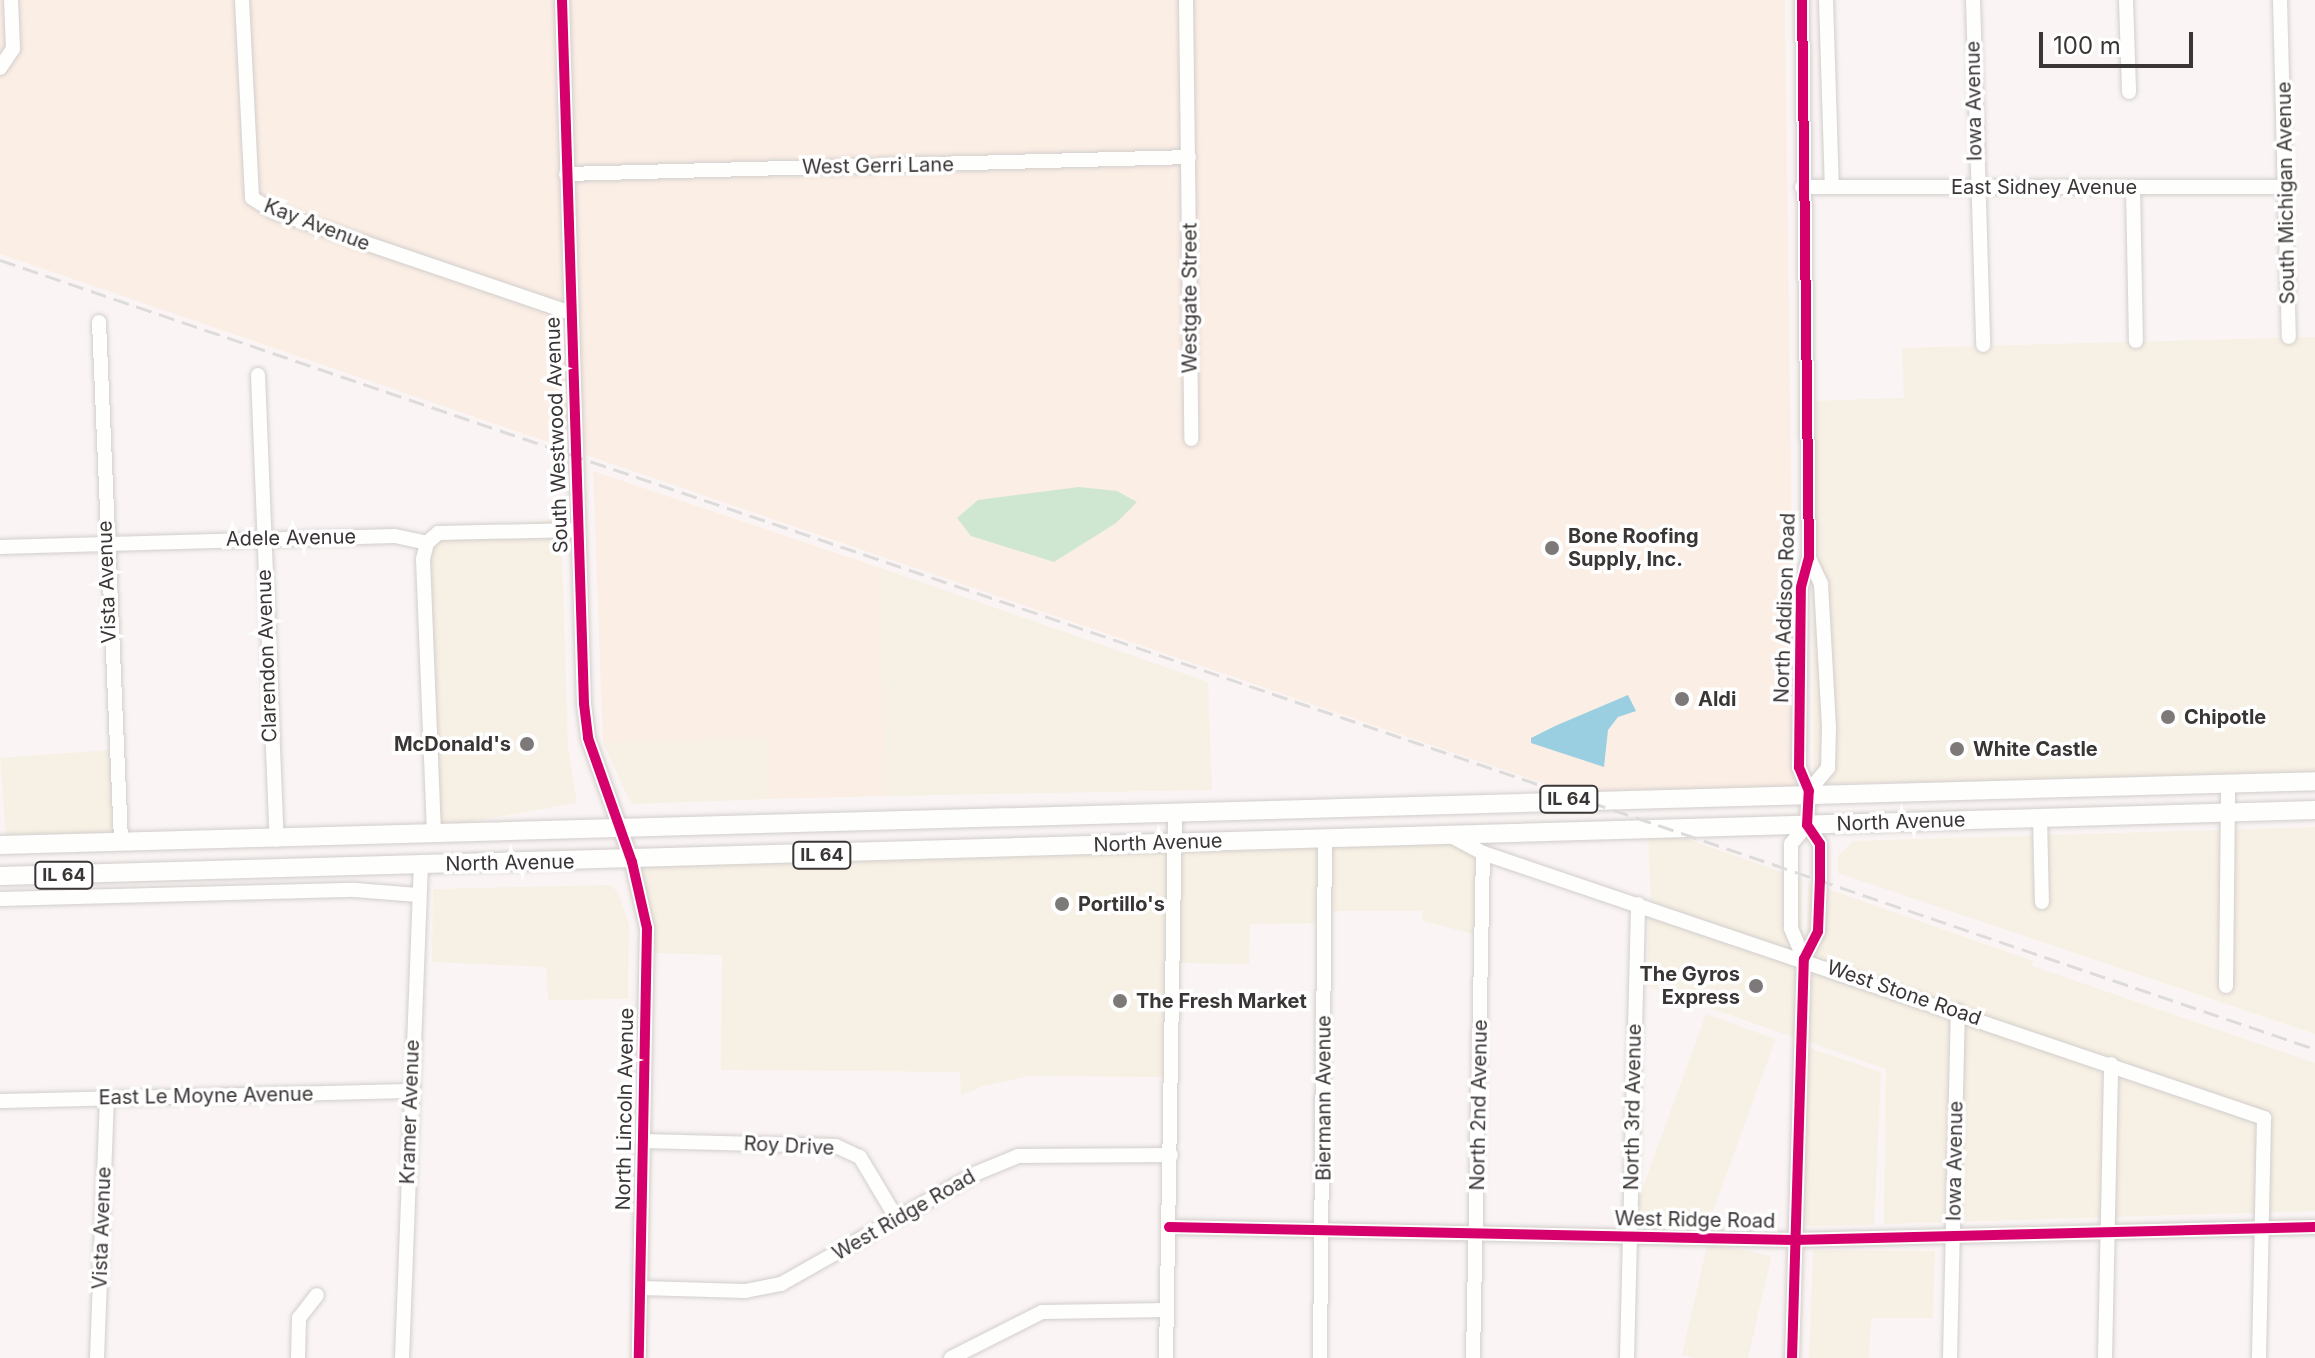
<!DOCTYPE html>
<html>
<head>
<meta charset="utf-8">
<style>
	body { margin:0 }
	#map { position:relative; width:2315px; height:1358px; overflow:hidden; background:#faf5f4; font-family:Inter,sans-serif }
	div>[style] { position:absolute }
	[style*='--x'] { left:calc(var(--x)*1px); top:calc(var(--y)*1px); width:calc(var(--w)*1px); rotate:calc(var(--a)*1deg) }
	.commercial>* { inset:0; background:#f7f0e4; transform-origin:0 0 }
	.industrial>* { inset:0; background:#fbeee5 }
	.green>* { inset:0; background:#cfe7d1 }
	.water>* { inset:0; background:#9acfe2 }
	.roads { filter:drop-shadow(0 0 2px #d2cecc) drop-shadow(0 0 2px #d2cecc) }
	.minor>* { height:14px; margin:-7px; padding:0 7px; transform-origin:7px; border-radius:7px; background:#fefefd }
	.major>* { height:18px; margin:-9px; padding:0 9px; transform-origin:9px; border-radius:9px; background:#fefefd }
	.rail>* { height:3px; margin-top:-1.5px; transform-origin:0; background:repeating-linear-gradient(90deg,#dddcdb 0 16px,transparent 0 24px) }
	.cycleway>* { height:10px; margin:-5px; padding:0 5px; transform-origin:5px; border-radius:5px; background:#d6006c }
	.dots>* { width:22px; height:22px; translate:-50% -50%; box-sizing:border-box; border:4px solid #fff; border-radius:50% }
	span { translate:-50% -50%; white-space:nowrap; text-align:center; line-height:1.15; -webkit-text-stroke:7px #fff; paint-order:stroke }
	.shield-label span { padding:2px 6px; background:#fff; border:2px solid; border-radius:6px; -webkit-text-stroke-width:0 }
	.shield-label { font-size:18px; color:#3a3635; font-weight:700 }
	.street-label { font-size:20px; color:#3a3635 }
	.poi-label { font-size:20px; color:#3a3635; font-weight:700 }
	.left { translate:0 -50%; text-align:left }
	.right { translate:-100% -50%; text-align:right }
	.scale { position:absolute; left:2039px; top:32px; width:154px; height:36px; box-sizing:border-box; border:4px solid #3a3635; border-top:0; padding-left:10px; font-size:24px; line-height:28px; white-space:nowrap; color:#3a3635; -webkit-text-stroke:6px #fff; paint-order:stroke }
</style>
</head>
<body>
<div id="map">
	<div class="commercial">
		<i style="clip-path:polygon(2315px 337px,2315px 775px,1814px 784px,1810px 401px,1904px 398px,1902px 348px)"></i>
		<i style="clip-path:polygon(561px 519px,568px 746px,577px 803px,428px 829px,417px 537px)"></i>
		<i style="clip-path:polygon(878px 567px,1208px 682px,1212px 790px,886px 796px)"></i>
		<i style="clip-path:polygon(767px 738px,769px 799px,631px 804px,603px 743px)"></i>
		<i style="left:111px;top:750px;width:86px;height:111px;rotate:86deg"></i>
		<i style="clip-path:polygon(2315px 827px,2315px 1034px,1838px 873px,1838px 856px,1853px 841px)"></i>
		<i style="clip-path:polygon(1648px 831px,1664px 831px,1802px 879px,1802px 956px,1651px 906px)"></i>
		<i style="clip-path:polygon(1451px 840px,1485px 856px,1485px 937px,1423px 921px,1422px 911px,1322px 911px,1321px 923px,1250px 924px,1249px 964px,1179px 963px,1178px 846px)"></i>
		<i style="clip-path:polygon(1171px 846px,1168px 1077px,1029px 1076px,983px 1086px,961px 1096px,960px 1072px,721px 1070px,722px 955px,652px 953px,636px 865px)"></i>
		<i style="clip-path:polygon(1808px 882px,2033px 961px,2032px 966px,2315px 1063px,2315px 1211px,1884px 1224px,1886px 1069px,1804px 1040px)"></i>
		<i style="clip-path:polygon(610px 885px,618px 892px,629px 924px,628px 999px,548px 1000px,546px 967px,432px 962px,433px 889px)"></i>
		<i style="clip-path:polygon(1649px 916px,1801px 961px,1799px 1039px,1647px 986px)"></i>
		<i style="left:1706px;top:1014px;width:74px;height:212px;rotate:20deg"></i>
		<i style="clip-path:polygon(1803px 1046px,1881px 1072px,1874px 1225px,1804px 1226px)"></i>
		<i style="left:1708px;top:1242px;width:65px;height:116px;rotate:13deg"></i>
		<i style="clip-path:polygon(1813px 1250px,1935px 1251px,1933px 1318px,1871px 1318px,1869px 1358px,1809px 1358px)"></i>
	</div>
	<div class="industrial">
		<i style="clip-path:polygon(0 0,1785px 0,1795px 792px,1580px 796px,0 254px)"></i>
		<i style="clip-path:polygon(593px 471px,878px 567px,886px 796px,769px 799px,767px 738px,603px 743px)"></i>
	</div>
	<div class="green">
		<i style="clip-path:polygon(1079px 487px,1117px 491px,1137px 502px,1116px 523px,1054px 562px,971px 536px,957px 518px,978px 500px)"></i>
	</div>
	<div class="water">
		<i style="clip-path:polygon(1628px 695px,1636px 711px,1618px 717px,1608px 730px,1604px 767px,1531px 743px,1531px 738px,1555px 726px)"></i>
	</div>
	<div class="roads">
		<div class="minor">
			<i style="--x:242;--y:0;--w:198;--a:87.1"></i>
			<i style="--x:252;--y:198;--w:26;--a:32"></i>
			<i style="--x:274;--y:212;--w:314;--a:18.8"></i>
			<i style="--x:562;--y:0;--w:704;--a:88.21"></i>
			<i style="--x:584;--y:704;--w:34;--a:83"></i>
			<i style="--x:588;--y:738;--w:132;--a:70.5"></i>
			<i style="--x:632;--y:862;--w:68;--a:77.2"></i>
			<i style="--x:647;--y:928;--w:430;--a:91.1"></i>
			<i style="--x:1186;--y:0;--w:439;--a:89.3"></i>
			<i style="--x:1826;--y:0;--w:187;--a:88.2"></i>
			<i style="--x:1973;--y:0;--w:345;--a:88.3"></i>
			<i style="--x:2126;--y:0;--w:92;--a:88.1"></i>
			<i style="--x:2280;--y:0;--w:337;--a:88.5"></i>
			<i style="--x:0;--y:68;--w:23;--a:-56"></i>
			<i style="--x:13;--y:49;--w:49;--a:-92.3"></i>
			<i style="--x:566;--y:174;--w:623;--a:-1.56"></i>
			<i style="--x:1802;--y:187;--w:484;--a:0"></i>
			<i style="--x:2133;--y:188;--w:153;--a:88.9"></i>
			<i style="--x:99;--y:322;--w:519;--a:87.57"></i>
			<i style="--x:258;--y:375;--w:465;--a:87.7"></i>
			<i style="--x:427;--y:543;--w:16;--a:104"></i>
			<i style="--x:423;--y:559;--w:275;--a:87.7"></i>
			<i style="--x:0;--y:547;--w:395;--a:-1.6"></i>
			<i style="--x:395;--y:536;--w:33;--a:12"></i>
			<i style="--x:427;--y:543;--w:15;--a:-42"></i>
			<i style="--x:438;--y:533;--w:140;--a:-1.2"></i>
			<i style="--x:1809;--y:558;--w:29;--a:65"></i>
			<i style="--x:1821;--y:584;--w:143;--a:86.8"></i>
			<i style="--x:1829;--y:727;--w:41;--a:91.4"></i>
			<i style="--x:1828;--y:768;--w:30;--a:130"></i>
			<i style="--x:2040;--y:817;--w:85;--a:88.7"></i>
			<i style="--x:1453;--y:837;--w:34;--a:28"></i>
			<i style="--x:1483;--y:853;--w:825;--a:18.74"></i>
			<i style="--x:2264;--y:1118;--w:240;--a:91.2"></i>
			<i style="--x:0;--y:899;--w:355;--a:-1.5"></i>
			<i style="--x:355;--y:890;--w:63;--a:4.5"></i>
			<i style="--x:1804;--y:959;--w:34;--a:-113"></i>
			<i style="--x:1791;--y:928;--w:84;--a:-90"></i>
			<i style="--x:1791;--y:844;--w:25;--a:-50"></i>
			<i style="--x:2226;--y:986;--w:203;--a:-89.4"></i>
			<i style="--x:0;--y:1101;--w:411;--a:-1.4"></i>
			<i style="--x:644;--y:1141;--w:192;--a:1.5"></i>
			<i style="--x:836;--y:1146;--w:26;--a:25"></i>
			<i style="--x:860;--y:1157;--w:72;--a:59.2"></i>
			<i style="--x:1169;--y:1227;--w:625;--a:1.19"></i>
			<i style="--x:1794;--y:1240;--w:521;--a:-1.43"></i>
			<i style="--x:641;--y:1288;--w:104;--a:1.7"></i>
			<i style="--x:745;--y:1291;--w:37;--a:-11"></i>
			<i style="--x:781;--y:1284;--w:225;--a:-29.5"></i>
			<i style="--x:977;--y:1173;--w:44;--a:-22.5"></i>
			<i style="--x:1018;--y:1156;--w:153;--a:-0.4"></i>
			<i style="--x:97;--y:1358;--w:260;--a:-87.8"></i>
			<i style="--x:298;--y:1358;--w:40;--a:-88.6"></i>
			<i style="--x:299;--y:1318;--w:29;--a:-52"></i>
			<i style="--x:402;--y:1358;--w:493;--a:-87.8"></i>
			<i style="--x:951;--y:1358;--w:102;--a:-26.8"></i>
			<i style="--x:1042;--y:1312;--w:125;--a:-0.9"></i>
			<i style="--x:1166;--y:1358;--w:547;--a:-89.06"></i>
			<i style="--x:1320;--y:1358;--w:520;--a:-89.45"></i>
			<i style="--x:1473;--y:1358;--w:505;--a:-88.87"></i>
			<i style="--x:1627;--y:1358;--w:454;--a:-88.6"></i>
			<i style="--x:1792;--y:1358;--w:399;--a:-88.3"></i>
			<i style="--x:1804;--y:959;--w:31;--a:-63"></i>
			<i style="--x:1818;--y:931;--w:51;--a:-87.8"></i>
			<i style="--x:1820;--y:880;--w:36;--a:-90"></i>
			<i style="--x:1820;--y:844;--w:23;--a:-124"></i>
			<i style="--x:1807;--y:825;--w:34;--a:-87"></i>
			<i style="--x:1809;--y:791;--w:26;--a:-113"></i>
			<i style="--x:1799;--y:767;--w:180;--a:-89.4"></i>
			<i style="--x:1801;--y:587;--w:30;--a:-75"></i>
			<i style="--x:1809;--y:558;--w:558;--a:-90.72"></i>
			<i style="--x:1950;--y:1358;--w:347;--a:-88.7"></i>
			<i style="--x:2105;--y:1358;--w:294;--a:-88.8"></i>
		</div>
		<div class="major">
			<i style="--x:0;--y:845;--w:2316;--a:-1.58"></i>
			<i style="--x:0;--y:876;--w:2316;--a:-1.63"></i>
		</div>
	</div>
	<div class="rail">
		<i style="--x:0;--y:260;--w:2446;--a:18.82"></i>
	</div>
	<div class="cycleway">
		<i style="--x:562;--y:0;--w:704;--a:88.21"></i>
		<i style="--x:584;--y:704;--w:34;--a:83"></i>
		<i style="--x:588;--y:738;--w:132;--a:70.5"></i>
		<i style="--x:632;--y:862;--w:68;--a:77.2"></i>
		<i style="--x:647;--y:928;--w:430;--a:91.1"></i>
		<i style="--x:1169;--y:1227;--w:625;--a:1.19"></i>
		<i style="--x:1794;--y:1240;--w:521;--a:-1.43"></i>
		<i style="--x:1792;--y:1358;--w:399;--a:-88.3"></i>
		<i style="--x:1804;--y:959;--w:31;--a:-63"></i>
		<i style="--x:1818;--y:931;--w:51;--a:-87.8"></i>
		<i style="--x:1820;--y:880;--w:36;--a:-90"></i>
		<i style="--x:1820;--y:844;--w:23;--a:-124"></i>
		<i style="--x:1807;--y:825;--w:34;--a:-87"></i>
		<i style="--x:1809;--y:791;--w:26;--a:-113"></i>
		<i style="--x:1799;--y:767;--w:180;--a:-89.4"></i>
		<i style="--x:1801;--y:587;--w:30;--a:-75"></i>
		<i style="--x:1809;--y:558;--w:558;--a:-90.72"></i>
	</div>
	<div class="dots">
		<i style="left:1552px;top:548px;background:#7d7978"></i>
		<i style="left:1682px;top:699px;background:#7d7978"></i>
		<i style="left:2168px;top:717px;background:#7d7978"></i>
		<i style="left:527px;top:744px;background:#7d7978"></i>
		<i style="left:1957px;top:749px;background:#7d7978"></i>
		<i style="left:1062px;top:904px;background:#7d7978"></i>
		<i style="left:1756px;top:986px;background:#7d7978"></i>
		<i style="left:1120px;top:1001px;background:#7d7978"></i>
	</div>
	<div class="shield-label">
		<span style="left:1569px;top:799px">IL 64</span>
		<span style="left:822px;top:855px">IL 64</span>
		<span style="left:64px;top:875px">IL 64</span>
	</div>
	<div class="street-label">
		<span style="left:1974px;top:101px;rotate:-91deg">Iowa Avenue</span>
		<span style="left:878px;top:166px;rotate:-1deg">West Gerri Lane</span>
		<span style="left:2044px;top:187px">East Sidney Avenue</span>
		<span style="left:2286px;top:193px;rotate:-91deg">South Michigan Avenue</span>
		<span style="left:317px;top:225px;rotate:21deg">Kay Avenue</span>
		<span style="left:1190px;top:298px;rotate:-90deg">Westgate Street</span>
		<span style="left:557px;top:435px;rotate:-92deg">South Westwood Avenue</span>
		<span style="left:291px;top:538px;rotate:-1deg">Adele Avenue</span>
		<span style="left:107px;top:582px;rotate:-92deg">Vista Avenue</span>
		<span style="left:1785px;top:608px;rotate:-88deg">North Addison Road</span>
		<span style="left:267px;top:656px;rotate:-92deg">Clarendon Avenue</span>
		<span style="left:1901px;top:822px;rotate:-2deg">North Avenue</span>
		<span style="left:1158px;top:843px;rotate:-2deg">North Avenue</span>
		<span style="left:510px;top:863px;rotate:-1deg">North Avenue</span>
		<span style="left:1904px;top:993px;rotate:19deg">West Stone Road</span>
		<span style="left:206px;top:1096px;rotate:-1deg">East Le Moyne Avenue</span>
		<span style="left:1324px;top:1098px;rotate:-90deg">Biermann Avenue</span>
		<span style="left:1479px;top:1105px;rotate:-89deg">North 2nd Avenue</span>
		<span style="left:1633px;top:1107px;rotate:-89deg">North 3rd Avenue</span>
		<span style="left:625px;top:1109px;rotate:-89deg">North Lincoln Avenue</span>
		<span style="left:410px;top:1112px;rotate:-88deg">Kramer Avenue</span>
		<span style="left:789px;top:1146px;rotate:3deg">Roy Drive</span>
		<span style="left:1955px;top:1161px;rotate:-89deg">Iowa Avenue</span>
		<span style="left:904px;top:1215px;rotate:-30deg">West Ridge Road</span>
		<span style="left:1695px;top:1220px;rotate:1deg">West Ridge Road</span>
		<span style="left:102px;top:1228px;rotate:-88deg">Vista Avenue</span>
	</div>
	<div class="poi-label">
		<span class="left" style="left:1568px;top:548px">Bone Roofing<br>Supply, Inc.</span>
		<span class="left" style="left:1698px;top:699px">Aldi</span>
		<span class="left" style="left:2184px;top:717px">Chipotle</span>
		<span class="right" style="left:511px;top:744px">McDonald's</span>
		<span class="left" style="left:1973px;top:749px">White Castle</span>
		<span class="left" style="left:1078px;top:904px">Portillo's</span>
		<span class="right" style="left:1740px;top:986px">The Gyros<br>Express</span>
		<span class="left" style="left:1136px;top:1001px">The Fresh Market</span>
	</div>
	<div class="scale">100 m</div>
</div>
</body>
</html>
